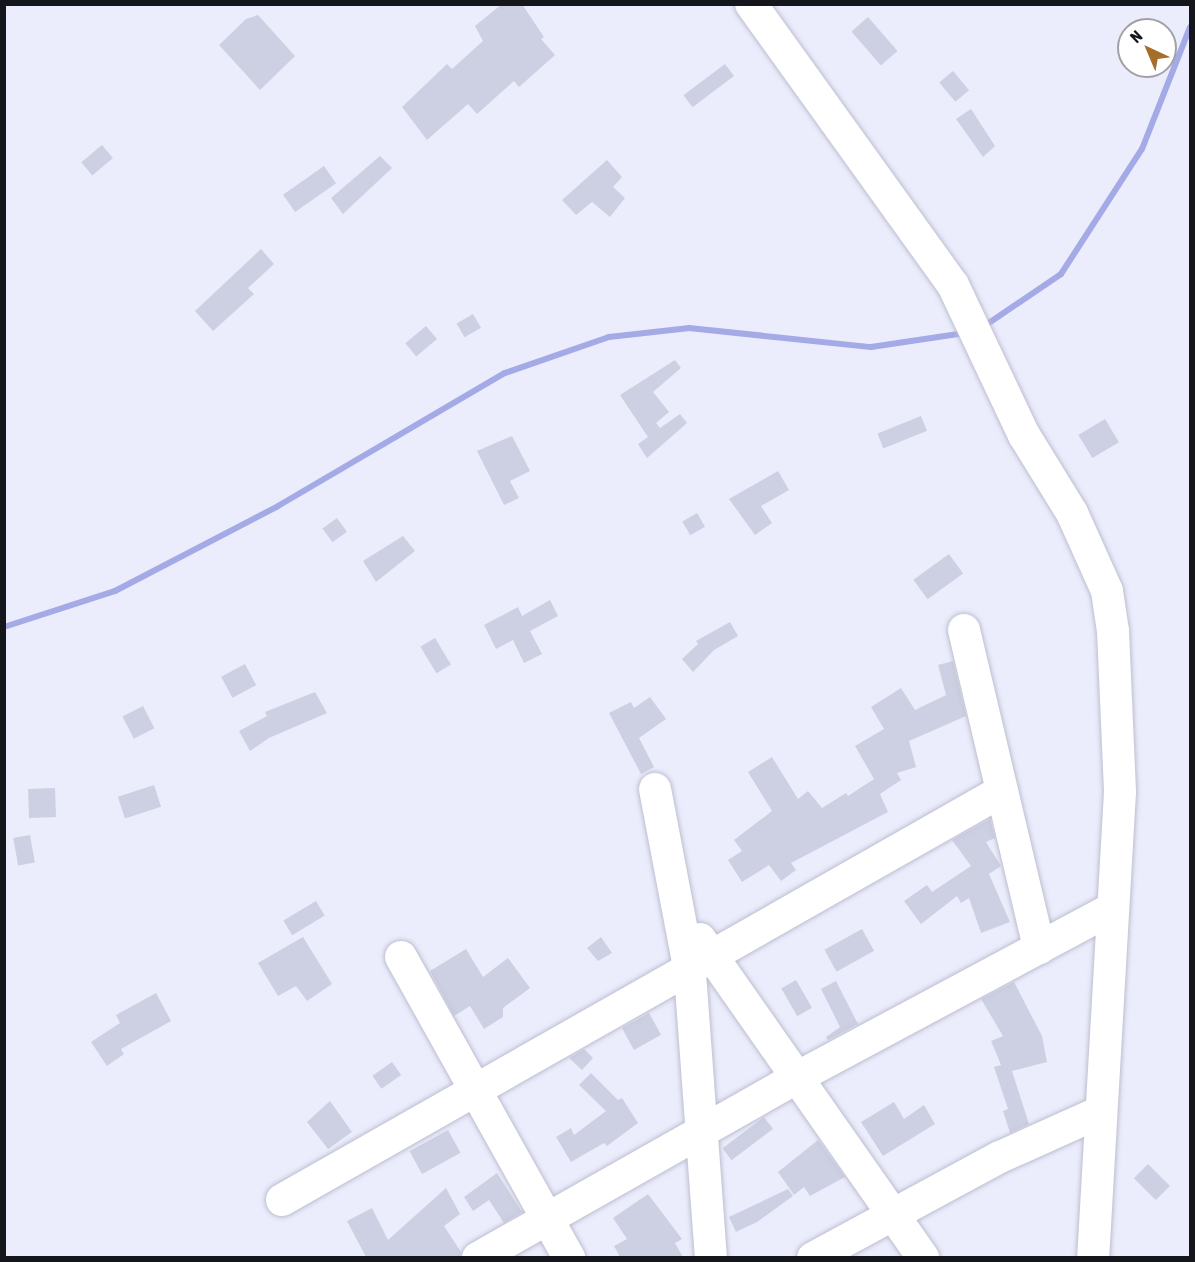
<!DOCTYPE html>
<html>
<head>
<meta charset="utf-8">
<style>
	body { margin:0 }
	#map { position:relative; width:1195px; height:1262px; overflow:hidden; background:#ebedfc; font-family:"Asap Condensed",sans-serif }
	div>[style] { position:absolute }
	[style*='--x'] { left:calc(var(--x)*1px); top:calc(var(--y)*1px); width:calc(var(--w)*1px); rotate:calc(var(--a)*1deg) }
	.stream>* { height:6px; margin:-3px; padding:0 3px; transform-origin:3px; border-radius:3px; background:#a3aae6 }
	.building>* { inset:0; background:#cdd0e2; transform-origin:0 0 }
	.roads { filter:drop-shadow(0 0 2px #bcbed0) drop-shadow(0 0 2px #bcbed0) }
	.minor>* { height:32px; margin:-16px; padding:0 16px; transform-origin:16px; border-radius:16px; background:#fff }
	span { translate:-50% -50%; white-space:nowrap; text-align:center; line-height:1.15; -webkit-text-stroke:4.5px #fff; paint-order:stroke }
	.frame { position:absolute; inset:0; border:6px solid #15151c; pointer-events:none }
	.north { position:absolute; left:1117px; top:18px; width:60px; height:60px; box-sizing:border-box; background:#fff; border:2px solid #a1a1a4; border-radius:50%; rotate:316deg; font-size:16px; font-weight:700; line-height:24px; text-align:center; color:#15151c }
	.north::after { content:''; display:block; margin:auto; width:21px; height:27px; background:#a56f2a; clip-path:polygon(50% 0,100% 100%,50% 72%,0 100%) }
</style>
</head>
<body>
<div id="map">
	<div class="stream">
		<i style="--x:983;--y:327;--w:94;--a:-34.2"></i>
		<i style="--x:1061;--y:274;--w:149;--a:-57.1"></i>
		<i style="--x:1142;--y:149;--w:131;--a:-68.5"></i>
		<i style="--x:4;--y:627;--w:117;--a:-18"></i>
		<i style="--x:115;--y:591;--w:184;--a:-27.5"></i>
		<i style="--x:278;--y:506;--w:263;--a:-30.4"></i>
		<i style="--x:505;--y:373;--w:110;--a:-19.1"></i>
		<i style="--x:609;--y:337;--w:81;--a:-6.4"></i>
		<i style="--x:689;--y:328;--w:183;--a:6"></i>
		<i style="--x:871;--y:347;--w:95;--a:-8.5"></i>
	</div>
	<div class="building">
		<i style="clip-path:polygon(502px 4px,522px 4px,544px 37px,541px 39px,555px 55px,519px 87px,514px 81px,477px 114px,468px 104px,427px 140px,402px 107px,447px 64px,452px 69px,483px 41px,475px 26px)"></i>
		<i style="clip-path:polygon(258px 15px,295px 56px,260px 90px,219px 45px,246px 19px)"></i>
		<i style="left:868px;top:17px;width:45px;height:22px;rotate:49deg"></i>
		<i style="left:725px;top:64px;width:15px;height:52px;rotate:53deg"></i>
		<i style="left:953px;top:71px;width:25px;height:18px;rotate:50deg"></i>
		<i style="clip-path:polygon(971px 109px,995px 146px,983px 157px,956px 119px)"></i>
		<i style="left:102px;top:145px;width:17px;height:27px;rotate:50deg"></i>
		<i style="clip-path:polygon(380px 156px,392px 168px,343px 214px,331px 198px)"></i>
		<i style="clip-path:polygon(607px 160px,622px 177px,613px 187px,625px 198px,610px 217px,592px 202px,576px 215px,562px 200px)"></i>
		<i style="left:324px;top:166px;width:21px;height:50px;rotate:55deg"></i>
		<i style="clip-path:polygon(261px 249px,274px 264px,248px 288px,254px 294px,213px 331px,195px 311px)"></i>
		<i style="left:473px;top:314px;width:16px;height:19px;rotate:60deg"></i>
		<i style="left:426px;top:326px;width:17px;height:27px;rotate:50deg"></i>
		<i style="clip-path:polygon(675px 360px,681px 368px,653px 392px,669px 412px,656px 423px,660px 428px,680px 414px,687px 423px,647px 458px,638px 444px,648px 437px,620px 395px)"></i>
		<i style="left:921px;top:416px;width:16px;height:47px;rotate:68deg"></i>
		<i style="left:1105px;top:419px;width:27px;height:31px;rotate:59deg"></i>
		<i style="clip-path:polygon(512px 436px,530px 471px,510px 481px,519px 498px,504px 505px,477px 451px)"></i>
		<i style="clip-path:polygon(778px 471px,789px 490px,761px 506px,772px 523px,755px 535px,729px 499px)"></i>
		<i style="left:697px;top:513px;width:16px;height:17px;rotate:60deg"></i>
		<i style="left:337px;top:518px;width:17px;height:18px;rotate:54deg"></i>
		<i style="clip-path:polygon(403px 536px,415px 551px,376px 582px,363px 561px)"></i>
		<i style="left:949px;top:554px;width:24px;height:44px;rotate:54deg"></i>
		<i style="clip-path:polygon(550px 600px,558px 616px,530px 631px,542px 654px,524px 663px,513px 640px,496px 649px,484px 625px,518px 607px,522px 616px)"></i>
		<i style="clip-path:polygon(730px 622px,738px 636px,714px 650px,693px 672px,682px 659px,698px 644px,696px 641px)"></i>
		<i style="left:435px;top:638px;width:31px;height:17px;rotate:59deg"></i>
		<i style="clip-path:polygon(953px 661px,966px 716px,909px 741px,916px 767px,897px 773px,901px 780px,880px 794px,888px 812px,791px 863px,796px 870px,781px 881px,769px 865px,742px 882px,728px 860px,742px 851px,734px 840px,772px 811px,748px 772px,772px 757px,798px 799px,808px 791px,822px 808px,846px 793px,848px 796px,874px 779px,855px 746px,884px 729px,871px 707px,901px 688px,915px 710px,946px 695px,938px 665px)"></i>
		<i style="left:245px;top:664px;width:24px;height:27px;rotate:62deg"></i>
		<i style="clip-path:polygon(315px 692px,327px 713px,269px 738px,250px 751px,239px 731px,267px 716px,265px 712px)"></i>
		<i style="clip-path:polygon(650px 697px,666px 719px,639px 738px,654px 767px,641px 774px,609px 713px,631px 702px,634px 708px)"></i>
		<i style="left:143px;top:706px;width:25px;height:23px;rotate:63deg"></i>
		<i style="left:154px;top:785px;width:23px;height:38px;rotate:72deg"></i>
		<i style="left:55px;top:788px;width:29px;height:27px;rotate:88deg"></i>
		<i style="clip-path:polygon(990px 819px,995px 838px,986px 842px,1001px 866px,989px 874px,1010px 922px,981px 933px,969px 898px,961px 903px,957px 896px,921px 924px,904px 901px,927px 885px,932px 892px,971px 866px,952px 840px)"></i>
		<i style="left:30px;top:835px;width:28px;height:17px;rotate:80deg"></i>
		<i style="left:316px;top:901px;width:17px;height:38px;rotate:59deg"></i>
		<i style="left:862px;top:929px;width:25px;height:43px;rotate:61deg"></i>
		<i style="clip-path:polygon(303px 937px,332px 984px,307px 1001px,296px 986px,278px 996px,258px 963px)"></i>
		<i style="clip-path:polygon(601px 937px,612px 953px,598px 961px,587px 948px)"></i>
		<i style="clip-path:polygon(466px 949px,483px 977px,508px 958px,530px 988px,503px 1008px,503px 1017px,484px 1029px,470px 1006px,454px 1016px,430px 971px)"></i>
		<i style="left:796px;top:980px;width:32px;height:17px;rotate:60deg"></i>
		<i style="clip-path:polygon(836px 981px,858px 1024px,828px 1040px,826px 1037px,840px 1027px,821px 989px)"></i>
		<i style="clip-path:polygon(1014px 982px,1042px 1036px,1047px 1062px,1012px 1071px,1029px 1124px,1010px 1133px,1003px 1111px,1008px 1109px,994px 1067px,1001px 1065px,991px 1041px,1003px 1036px,981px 999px)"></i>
		<i style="clip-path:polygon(156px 993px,171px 1021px,121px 1049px,124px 1054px,107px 1066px,91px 1042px,120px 1023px,116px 1015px)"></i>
		<i style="left:649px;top:1013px;width:25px;height:31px;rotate:61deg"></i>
		<i style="clip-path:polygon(584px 1049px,593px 1058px,582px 1070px,569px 1058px)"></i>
		<i style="left:392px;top:1062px;width:16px;height:24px;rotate:55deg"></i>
		<i style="clip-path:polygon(591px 1073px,618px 1100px,622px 1098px,638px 1123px,607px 1146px,604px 1143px,571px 1162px,556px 1137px,571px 1128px,574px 1135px,606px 1111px,579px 1085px)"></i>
		<i style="clip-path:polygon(330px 1101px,352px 1132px,328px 1149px,307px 1122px)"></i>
		<i style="clip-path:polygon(894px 1102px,904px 1119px,924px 1105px,935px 1124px,883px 1156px,861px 1122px)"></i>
		<i style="left:764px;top:1117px;width:15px;height:52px;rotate:53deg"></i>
		<i style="left:448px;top:1130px;width:26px;height:44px;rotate:61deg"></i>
		<i style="clip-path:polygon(818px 1140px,845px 1177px,810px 1196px,804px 1187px,794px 1195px,778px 1172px)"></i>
		<i style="left:1148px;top:1164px;width:31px;height:20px;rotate:45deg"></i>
		<i style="clip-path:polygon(497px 1173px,522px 1212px,504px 1223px,489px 1200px,473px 1211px,464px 1197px)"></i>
		<i style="clip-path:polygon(446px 1188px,460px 1214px,444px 1226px,461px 1252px,460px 1257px,366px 1257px,347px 1221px,372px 1208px,388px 1240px)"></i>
		<i style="clip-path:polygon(788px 1189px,793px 1196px,757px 1222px,736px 1232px,729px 1217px)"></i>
		<i style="clip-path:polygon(648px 1194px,682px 1239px,675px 1243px,683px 1257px,620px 1257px,614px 1246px,627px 1239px,613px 1218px)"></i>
	</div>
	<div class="roads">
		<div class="minor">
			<i style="--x:751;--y:4;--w:346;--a:54.3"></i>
			<i style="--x:953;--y:285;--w:166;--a:64.7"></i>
			<i style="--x:1024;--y:435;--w:92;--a:58.4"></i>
			<i style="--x:1072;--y:513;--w:85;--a:65.8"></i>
			<i style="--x:1107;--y:591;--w:40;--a:81.5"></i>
			<i style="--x:1113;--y:631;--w:161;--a:87.5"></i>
			<i style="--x:1120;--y:792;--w:467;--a:93.3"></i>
			<i style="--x:964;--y:630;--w:327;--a:76.7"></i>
			<i style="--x:655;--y:789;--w:187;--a:79.2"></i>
			<i style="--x:690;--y:973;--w:286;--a:85.8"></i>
			<i style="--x:700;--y:939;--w:389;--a:55"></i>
			<i style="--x:401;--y:957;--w:345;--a:60.8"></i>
			<i style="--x:282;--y:1200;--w:828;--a:-29.6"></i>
			<i style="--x:478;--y:1258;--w:368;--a:-29.5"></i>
			<i style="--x:798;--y:1077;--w:357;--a:-28.2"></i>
			<i style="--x:813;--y:1258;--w:213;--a:-28.4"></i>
			<i style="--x:1000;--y:1157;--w:110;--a:-24.2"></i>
		</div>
	</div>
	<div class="frame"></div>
	<div class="north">N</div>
</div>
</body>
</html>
